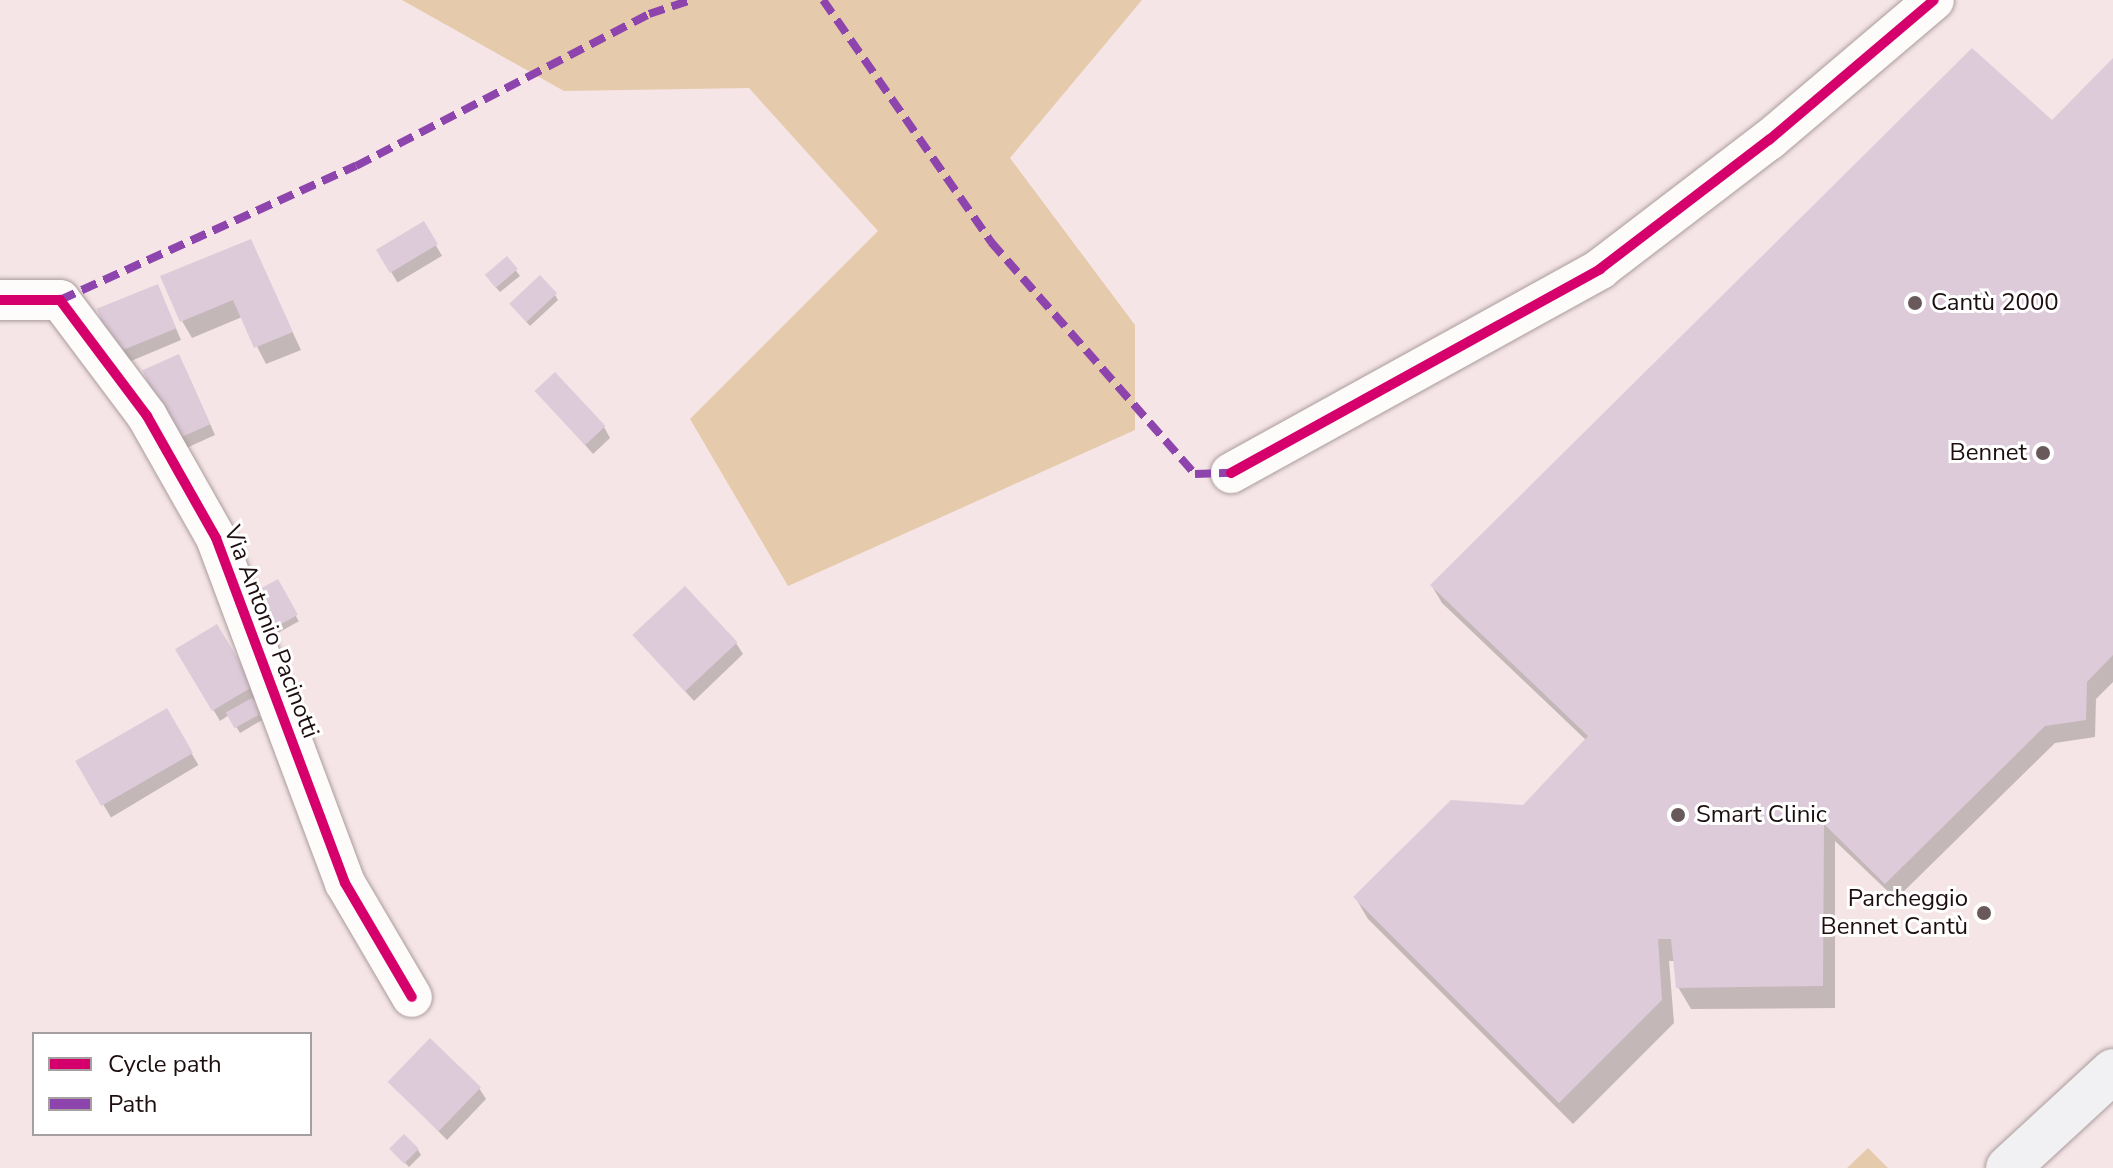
<!DOCTYPE html>
<html>
<head>
<meta charset="utf-8">
<style>
	body { margin:0 }
	#map { position:relative; width:2113px; height:1168px; overflow:hidden; background:#f5e5e6; font-family:"Nunito Sans",sans-serif }
	div>[style] { position:absolute }
	[style*='--x'] { left:calc(var(--x)*1px); top:calc(var(--y)*1px); width:calc(var(--w)*1px); rotate:calc(var(--a)*1deg) }
	.green>* { inset:0; background:#e6caac }
	.shadow>* { inset:0; background:#0003; transform-origin:0 0 }
	.building>* { inset:0; background:#ddcbda; transform-origin:0 0 }
	.roads { filter:drop-shadow(0 0 2px #ab9c9d) drop-shadow(0 0 2px #ab9c9d) }
	.minor>* { height:40px; margin:-20px; padding:0 20px; transform-origin:20px; border-radius:20px; background:#fefbfb }
	.secondary>* { height:44px; margin:-22px; padding:0 22px; transform-origin:22px; border-radius:22px; background:#f1f1f4 }
	.quiet>* { height:8px; margin-top:-4px; transform-origin:0; background:repeating-linear-gradient(90deg,#8e44ad 0 16px,transparent 0 24px) }
	.cycleway>* { height:10px; margin:-5px; padding:0 5px; transform-origin:5px; border-radius:5px; background:#d6006c }
	.dots>* { width:22px; height:22px; translate:-50% -50%; box-sizing:border-box; border:4px solid #fff; border-radius:50% }
	span { translate:-50% -50%; white-space:nowrap; text-align:center; line-height:1.15; -webkit-text-stroke:6px #fff; paint-order:stroke }
	.poi-label { font-size:24px; color:#1d0e0f }
	.left { translate:0 -50%; text-align:left }
	.right { translate:-100% -50%; text-align:right }
	.street-label { font-size:24px; color:#1d0e0f }
	.legend { position:absolute; left:32px; top:1032px; width:280px; height:104px; box-sizing:border-box; background:#fff; border:2px solid #a59f9f; margin:0; padding:10px 14px; list-style:none; font-size:24px; color:#1d0e0f }
	.legend li { display:flex; align-items:center; gap:16px; height:40px }
	.legend b { width:40px; border:2px solid #a59f9f }
</style>
</head>
<body>
<div id="map">
	<div class="green">
		<i style="clip-path:polygon(402px 0,1142px 0,1010px 158px,1135px 325px,1135px 430px,788px 586px,690px 419px,878px 231px,749px 88px,564px 91px)"></i>
		<i style="clip-path:polygon(1868px 1148px,1888px 1168px,1847px 1168px)"></i>
	</div>
	<div class="shadow">
		<i style="clip-path:polygon(2113px 61px,2113px 682px,2096px 699px,2095px 737px,2055px 743px,1896px 899px,1835px 841px,1835px 1008px,1691px 1009px,1678px 987px,1675px 961px,1669px 961px,1674px 1023px,1573px 1124px,1368px 919px,1355px 897px,1523px 807px,1587px 741px,1442px 603px,1432px 586px,2052px 122px)"></i>
		<i style="left:423px;top:224px;width:37px;height:52px;rotate:59deg"></i>
		<i style="clip-path:polygon(250px 241px,301px 350px,266px 364px,242px 317px,192px 338px,182px 321px)"></i>
		<i style="clip-path:polygon(507px 259px,520px 276px,500px 292px,490px 281px)"></i>
		<i style="clip-path:polygon(555px 295px,558px 300px,530px 326px,515px 309px)"></i>
		<i style="clip-path:polygon(163px 298px,181px 340px,124px 364px,100px 311px)"></i>
		<i style="clip-path:polygon(185px 368px,215px 435px,182px 450px,176px 438px)"></i>
		<i style="clip-path:polygon(538px 391px,604px 427px,610px 438px,593px 454px)"></i>
		<i style="left:277px;top:582px;width:45px;height:30px;rotate:61deg"></i>
		<i style="clip-path:polygon(216px 626px,259px 698px,252px 702px,262px 720px,240px 733px,229px 715px,220px 721px,177px 649px)"></i>
		<i style="clip-path:polygon(635px 636px,736px 643px,743px 654px,694px 701px)"></i>
		<i style="left:166px;top:711px;width:63px;height:102px;rotate:59deg"></i>
		<i style="clip-path:polygon(390px 1082px,479px 1088px,486px 1099px,447px 1140px)"></i>
		<i style="clip-path:polygon(392px 1149px,418px 1150px,421px 1155px,409px 1167px)"></i>
	</div>
	<div class="building">
		<i style="clip-path:polygon(1972px 48px,2052px 120px,2113px 58px,2113px 655px,2087px 682px,2086px 720px,2045px 726px,1885px 884px,1824px 824px,1823px 986px,1676px 988px,1671px 939px,1658px 939px,1662px 1000px,1559px 1103px,1353px 897px,1451px 800px,1523px 805px,1588px 736px,1430px 585px)"></i>
		<i style="left:424px;top:221px;width:27px;height:56px;rotate:59deg"></i>
		<i style="clip-path:polygon(251px 239px,293px 332px,254px 348px,233px 300px,180px 322px,160px 276px)"></i>
		<i style="left:507px;top:256px;width:17px;height:29px;rotate:50deg"></i>
		<i style="left:540px;top:275px;width:25px;height:42px;rotate:47deg"></i>
		<i style="left:158px;top:284px;width:48px;height:66px;rotate:68deg"></i>
		<i style="left:179px;top:354px;width:77px;height:40px;rotate:66deg"></i>
		<i style="left:555px;top:372px;width:74px;height:28px;rotate:47deg"></i>
		<i style="left:278px;top:579px;width:41px;height:34px;rotate:61deg"></i>
		<i style="left:685px;top:586px;width:77px;height:72px;rotate:47deg"></i>
		<i style="left:217px;top:624px;width:72px;height:49px;rotate:59deg"></i>
		<i style="left:252px;top:698px;width:18px;height:30px;rotate:61deg"></i>
		<i style="left:167px;top:708px;width:52px;height:106px;rotate:60deg"></i>
		<i style="left:430px;top:1038px;width:71px;height:61px;rotate:44deg"></i>
		<i style="left:404px;top:1134px;width:21px;height:21px;rotate:45deg"></i>
	</div>
	<div class="roads">
		<div class="minor">
			<i style="--x:0;--y:300;--w:60;--a:0"></i>
			<i style="--x:60;--y:300;--w:145;--a:53.1"></i>
			<i style="--x:147;--y:416;--w:140;--a:60.5"></i>
			<i style="--x:216;--y:538;--w:368;--a:69.5"></i>
			<i style="--x:345;--y:883;--w:132;--a:59.6"></i>
			<i style="--x:1231;--y:473;--w:422;--a:-28.9"></i>
			<i style="--x:1600;--y:269;--w:213;--a:-37.4"></i>
			<i style="--x:1769;--y:140;--w:216;--a:-40.3"></i>
		</div>
		<div class="secondary">
			<i style="--x:2008;--y:1168;--w:143;--a:-42.7"></i>
		</div>
	</div>
	<div class="quiet">
		<i style="--x:823;--y:0;--w:295;--a:55.2"></i>
		<i style="--x:991;--y:242;--w:309;--a:48.7"></i>
		<i style="--x:1195;--y:474;--w:36;--a:-2"></i>
		<i style="--x:60;--y:300;--w:325;--a:-24.4"></i>
		<i style="--x:356;--y:166;--w:330;--a:-27.4"></i>
		<i style="--x:649;--y:14;--w:44;--a:-18.4"></i>
	</div>
	<div class="cycleway">
		<i style="--x:0;--y:300;--w:60;--a:0"></i>
		<i style="--x:60;--y:300;--w:145;--a:53.1"></i>
		<i style="--x:147;--y:416;--w:140;--a:60.5"></i>
		<i style="--x:216;--y:538;--w:368;--a:69.5"></i>
		<i style="--x:345;--y:883;--w:132;--a:59.6"></i>
		<i style="--x:1231;--y:473;--w:422;--a:-28.9"></i>
		<i style="--x:1600;--y:269;--w:213;--a:-37.4"></i>
		<i style="--x:1769;--y:140;--w:216;--a:-40.3"></i>
	</div>
	<div class="dots">
		<i style="left:1915px;top:303px;background:#69595a"></i>
		<i style="left:2043px;top:453px;background:#69595a"></i>
		<i style="left:1678px;top:815px;background:#69595a"></i>
		<i style="left:1984px;top:913px;background:#69595a"></i>
	</div>
	<div class="poi-label">
		<span class="left" style="left:1931px;top:303px">Cantù 2000</span>
		<span class="right" style="left:2027px;top:453px">Bennet</span>
		<span class="left" style="left:1696px;top:815px">Smart Clinic</span>
		<span class="right" style="left:1968px;top:913px">Parcheggio<br>Bennet Cantù</span>
	</div>
	<div class="street-label">
		<span style="left:271px;top:632px;rotate:69deg">Via Antonio Pacinotti</span>
	</div>
	<ul class="legend">
	<li><b style="height:10px;background:#d6006c"></b>Cycle path</li>
	<li><b style="height:10px;background:#8e44ad"></b>Path</li>
	</ul>
</div>
</body>
</html>
